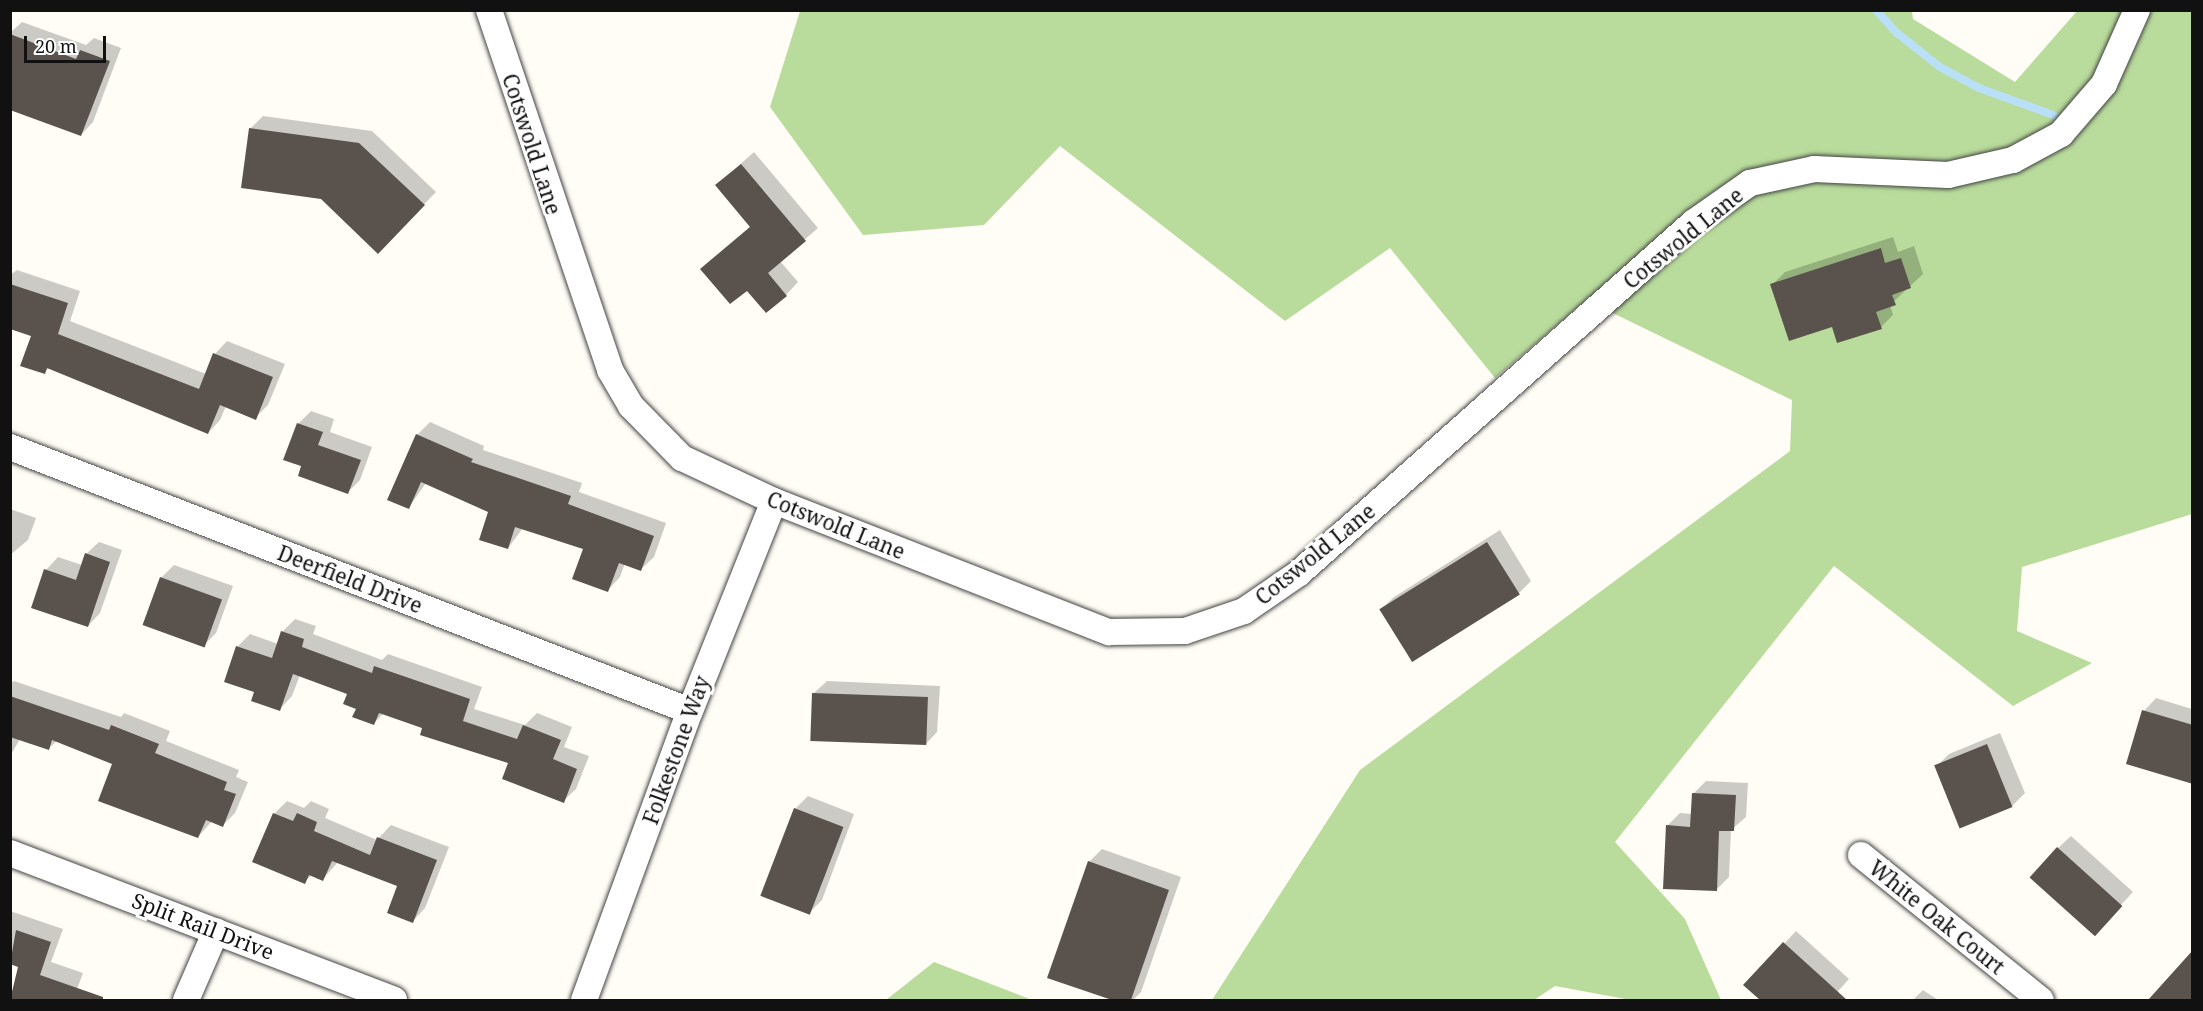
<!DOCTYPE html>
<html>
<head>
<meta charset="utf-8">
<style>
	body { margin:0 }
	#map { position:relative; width:2203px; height:1011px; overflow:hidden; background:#fffdf5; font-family:"Noto Serif",serif }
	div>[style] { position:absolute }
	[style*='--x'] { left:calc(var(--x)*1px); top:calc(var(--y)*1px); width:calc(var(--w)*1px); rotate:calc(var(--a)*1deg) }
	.forest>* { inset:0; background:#b9dc9c }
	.shadow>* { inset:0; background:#0003 }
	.stream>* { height:8px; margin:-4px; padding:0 4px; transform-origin:4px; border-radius:4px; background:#b9e0f7 }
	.building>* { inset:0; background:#5a524d; transform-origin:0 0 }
	.roads { filter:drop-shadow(0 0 2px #444) drop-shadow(0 0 2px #444) }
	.street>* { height:26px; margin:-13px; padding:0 13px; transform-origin:13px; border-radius:13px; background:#fff }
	span { translate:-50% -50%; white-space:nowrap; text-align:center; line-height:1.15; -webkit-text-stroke:6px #fff; paint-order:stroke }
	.street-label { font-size:21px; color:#111 }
	.frame { position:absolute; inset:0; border:12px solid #111; pointer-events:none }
	.scale { position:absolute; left:24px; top:36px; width:82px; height:27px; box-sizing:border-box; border:3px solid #111; border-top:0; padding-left:8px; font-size:18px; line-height:21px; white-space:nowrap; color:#111; -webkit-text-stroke:4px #fff; paint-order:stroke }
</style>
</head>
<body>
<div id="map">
	<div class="forest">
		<i style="clip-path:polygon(800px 11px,1912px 11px,1913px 19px,2015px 82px,2077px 11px,2192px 11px,2192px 514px,2022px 567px,2017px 631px,2092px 663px,2013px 706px,1834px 566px,1615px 842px,1685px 919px,1721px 1000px,1631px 1000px,1555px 986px,1534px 1000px,1212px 1000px,1360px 770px,1790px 451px,1792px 400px,1586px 300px,1495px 378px,1390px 248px,1285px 321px,1060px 146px,984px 225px,863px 235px,770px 107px)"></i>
		<i style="clip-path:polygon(934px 962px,1032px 1000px,886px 1000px)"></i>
	</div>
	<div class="shadow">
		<i style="clip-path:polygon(22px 22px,86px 45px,94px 38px,121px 48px,93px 122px,81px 135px,10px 109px,10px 33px)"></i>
		<i style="clip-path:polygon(263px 116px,372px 131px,436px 192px,378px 252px,250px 129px)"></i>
		<i style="clip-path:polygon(754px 152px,818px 228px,780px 261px,798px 282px,786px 295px,747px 289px,702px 269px,751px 226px,717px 185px)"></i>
		<i style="clip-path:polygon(1893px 237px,1898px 252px,1914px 246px,1923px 274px,1890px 305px,1893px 315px,1881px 327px,1833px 325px,1772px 285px,1785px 272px)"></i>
		<i style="clip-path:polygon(17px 270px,80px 291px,70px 321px,206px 374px,215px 354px,227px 341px,285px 364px,268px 405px,255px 418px,226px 406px,220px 420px,208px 433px,49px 368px,44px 372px,32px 335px,10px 328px,10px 275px)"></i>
		<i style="clip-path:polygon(311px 411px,334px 419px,330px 432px,372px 447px,360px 480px,348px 492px,298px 424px)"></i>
		<i style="clip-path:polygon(430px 422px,484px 446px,483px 450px,582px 483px,579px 492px,666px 523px,654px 557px,641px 569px,625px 563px,620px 577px,608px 590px,585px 548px,523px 528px,508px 548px,490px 512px,426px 483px,409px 507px,417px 435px)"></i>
		<i style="clip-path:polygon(10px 509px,36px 518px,28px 540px,10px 555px)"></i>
		<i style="clip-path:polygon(1500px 530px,1531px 581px,1519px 593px,1381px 609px,1394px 597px)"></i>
		<i style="clip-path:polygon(99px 542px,122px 550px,100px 613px,88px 626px,46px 570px,58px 557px,82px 565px,86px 554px)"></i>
		<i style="clip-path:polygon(174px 565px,233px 586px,216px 633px,204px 645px,161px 578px)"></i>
		<i style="clip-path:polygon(295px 619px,316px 626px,313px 634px,382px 660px,388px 654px,482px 687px,474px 709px,525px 725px,537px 713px,572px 727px,564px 747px,589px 756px,576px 789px,563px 801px,510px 763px,384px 713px,374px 723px,349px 693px,300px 675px,292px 696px,280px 709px,256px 691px,237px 647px,250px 634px,278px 644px,282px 632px)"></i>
		<i style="clip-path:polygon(14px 681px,121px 717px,124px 713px,170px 731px,166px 741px,239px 770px,236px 777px,248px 782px,235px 813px,223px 825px,212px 821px,198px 837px,114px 763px,57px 741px,49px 748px,20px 739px,10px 756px,10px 684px)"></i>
		<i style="clip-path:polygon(827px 681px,940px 686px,937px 732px,925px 745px,814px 693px)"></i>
		<i style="clip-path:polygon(2156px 698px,2192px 709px,2192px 782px,2144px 711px)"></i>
		<i style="clip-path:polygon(2000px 733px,2025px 793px,2012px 806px,1936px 767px,1949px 754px)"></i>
		<i style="clip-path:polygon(1706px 781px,1748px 783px,1746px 817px,1731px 830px,1729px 877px,1716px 890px,1667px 826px,1680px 813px,1692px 814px,1693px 794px)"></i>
		<i style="clip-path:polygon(808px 796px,854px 814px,822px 900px,809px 913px,795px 809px)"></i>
		<i style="clip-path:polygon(287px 801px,304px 808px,311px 801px,329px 809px,325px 818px,377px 840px,391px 825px,449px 847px,425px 908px,413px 921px,399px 885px,338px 862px,323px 879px,312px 875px,304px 882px,274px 814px)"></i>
		<i style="clip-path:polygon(2071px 836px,2133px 892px,2106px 921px,2058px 848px)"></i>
		<i style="clip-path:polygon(1102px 849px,1181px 877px,1141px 992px,1133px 1000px,1117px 1000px,1049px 977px,1089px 862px)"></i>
		<i style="clip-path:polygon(10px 911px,63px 929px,51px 962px,83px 973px,73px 1000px,10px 1000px,20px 966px,10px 963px)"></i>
		<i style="clip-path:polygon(1796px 931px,1849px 979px,1830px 1000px,1763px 1000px,1746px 985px)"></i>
		<i style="clip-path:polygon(2192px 953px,2192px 1000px,2150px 1000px)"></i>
		<i style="clip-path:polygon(1923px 990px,1938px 1000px,1913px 1000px)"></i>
	</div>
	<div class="stream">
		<i style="--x:1876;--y:10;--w:31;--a:48"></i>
		<i style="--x:1897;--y:33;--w:55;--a:38.3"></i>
		<i style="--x:1940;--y:67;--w:44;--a:28.3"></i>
		<i style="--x:1979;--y:88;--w:79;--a:20"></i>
	</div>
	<div class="building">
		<i style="clip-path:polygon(10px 34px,76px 59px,80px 50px,110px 61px,81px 136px,10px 110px)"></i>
		<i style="clip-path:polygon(249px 128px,359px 143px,425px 205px,378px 254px,321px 199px,241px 188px)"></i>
		<i style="clip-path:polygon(741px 164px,806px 241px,768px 273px,787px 296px,766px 313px,747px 291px,730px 304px,700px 269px,750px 227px,715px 185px)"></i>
		<i style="clip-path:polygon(1881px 248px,1885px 263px,1901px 258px,1911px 288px,1892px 295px,1896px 305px,1876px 312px,1882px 329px,1837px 343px,1832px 327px,1789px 341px,1770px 284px)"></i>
		<i style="clip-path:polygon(10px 284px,68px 303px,58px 334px,199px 389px,213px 353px,273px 377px,256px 420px,220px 405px,208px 434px,47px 368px,45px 374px,20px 366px,31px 336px,10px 329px)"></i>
		<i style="clip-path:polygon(297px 423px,323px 432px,318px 445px,361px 460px,348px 494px,298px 476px,301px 466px,283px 460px)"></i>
		<i style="clip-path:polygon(416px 434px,473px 459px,471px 462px,571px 496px,568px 504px,654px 536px,641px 571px,619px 563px,608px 592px,572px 579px,583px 549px,515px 527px,508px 549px,479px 540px,488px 512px,421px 482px,409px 509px,387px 500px)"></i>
		<i style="left:1487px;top:542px;width:62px;height:127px;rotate:58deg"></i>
		<i style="clip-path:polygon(85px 553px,110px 562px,88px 627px,31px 608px,44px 569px,76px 580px)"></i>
		<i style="left:160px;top:577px;width:66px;height:51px;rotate:20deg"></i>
		<i style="clip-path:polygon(281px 631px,304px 639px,302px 647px,372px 673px,374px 666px,470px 699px,463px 721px,517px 739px,523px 725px,561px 740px,553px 759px,577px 769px,564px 803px,502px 779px,508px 763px,420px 735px,422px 728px,379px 713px,374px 725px,352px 717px,356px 709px,343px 704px,347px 694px,293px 674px,280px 711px,251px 701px,254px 692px,224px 682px,236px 646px,272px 658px)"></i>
		<i style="left:812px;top:693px;width:116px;height:48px;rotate:2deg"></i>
		<i style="clip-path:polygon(10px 696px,109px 730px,111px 725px,159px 744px,155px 753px,227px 782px,224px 790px,236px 794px,223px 827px,206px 820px,198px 838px,98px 801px,112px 764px,52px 740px,49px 750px,10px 737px)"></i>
		<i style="clip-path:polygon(2142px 710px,2193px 725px,2193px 784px,2126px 764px)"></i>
		<i style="left:1987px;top:744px;width:68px;height:57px;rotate:68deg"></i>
		<i style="clip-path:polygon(1692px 793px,1736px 795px,1734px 831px,1719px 831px,1717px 891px,1663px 889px,1666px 825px,1690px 827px)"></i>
		<i style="left:794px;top:808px;width:53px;height:94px;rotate:21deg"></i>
		<i style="clip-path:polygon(273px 813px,293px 821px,297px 813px,317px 822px,314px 831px,370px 855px,377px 837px,437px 860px,413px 923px,387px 913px,397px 886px,332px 861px,323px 881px,309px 875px,305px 884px,252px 862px)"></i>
		<i style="left:2057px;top:847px;width:88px;height:41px;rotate:42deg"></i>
		<i style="clip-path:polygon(1088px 861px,1169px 890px,1131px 1000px,1112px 1000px,1047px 978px)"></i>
		<i style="clip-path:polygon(16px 930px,51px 942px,40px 975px,103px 997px,103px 1000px,10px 1000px,18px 967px,10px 964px)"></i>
		<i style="clip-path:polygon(1783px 942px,1847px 1000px,1760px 1000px,1743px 985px)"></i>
		<i style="clip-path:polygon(2193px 950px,2193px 1000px,2148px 1000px)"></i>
	</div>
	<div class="roads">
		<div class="street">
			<i style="--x:489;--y:10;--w:380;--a:71.4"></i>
			<i style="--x:610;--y:370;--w:42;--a:59.7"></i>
			<i style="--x:631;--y:406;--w:73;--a:45.6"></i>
			<i style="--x:682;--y:458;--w:102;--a:25.1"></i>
			<i style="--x:774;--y:501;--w:360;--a:21.4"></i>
			<i style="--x:1109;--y:632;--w:76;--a:-0.8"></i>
			<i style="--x:1185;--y:631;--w:62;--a:-18.7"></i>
			<i style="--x:1244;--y:611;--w:67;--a:-34.6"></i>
			<i style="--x:1299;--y:573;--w:527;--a:-41.62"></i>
			<i style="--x:1693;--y:223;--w:70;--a:-35.1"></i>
			<i style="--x:1750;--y:183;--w:66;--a:-12.3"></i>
			<i style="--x:1814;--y:169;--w:134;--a:2.6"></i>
			<i style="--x:1948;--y:175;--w:67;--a:-13"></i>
			<i style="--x:2013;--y:160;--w:55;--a:-28.4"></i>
			<i style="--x:2061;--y:134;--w:66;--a:-49.3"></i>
			<i style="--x:2104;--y:84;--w:81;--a:-66"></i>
			<i style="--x:10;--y:447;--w:729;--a:21.22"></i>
			<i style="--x:10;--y:853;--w:411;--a:20.9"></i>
			<i style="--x:1861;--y:855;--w:231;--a:38.9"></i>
			<i style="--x:186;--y:1000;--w:75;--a:-66.5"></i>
			<i style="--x:584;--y:1000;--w:308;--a:-69.9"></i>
			<i style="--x:690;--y:711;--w:226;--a:-68.2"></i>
		</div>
	</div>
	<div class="street-label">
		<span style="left:532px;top:144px;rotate:72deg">Cotswold Lane</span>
		<span style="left:1683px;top:238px;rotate:-39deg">Cotswold Lane</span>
		<span style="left:836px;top:525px;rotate:22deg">Cotswold Lane</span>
		<span style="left:1315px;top:554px;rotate:-39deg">Cotswold Lane</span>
		<span style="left:350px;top:579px;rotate:21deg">Deerfield Drive</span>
		<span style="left:676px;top:750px;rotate:-70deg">Folkestone Way</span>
		<span style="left:1937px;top:917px;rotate:39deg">White Oak Court</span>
		<span style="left:203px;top:926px;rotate:21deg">Split Rail Drive</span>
	</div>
	<div class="frame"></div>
	<div class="scale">20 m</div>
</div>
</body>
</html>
